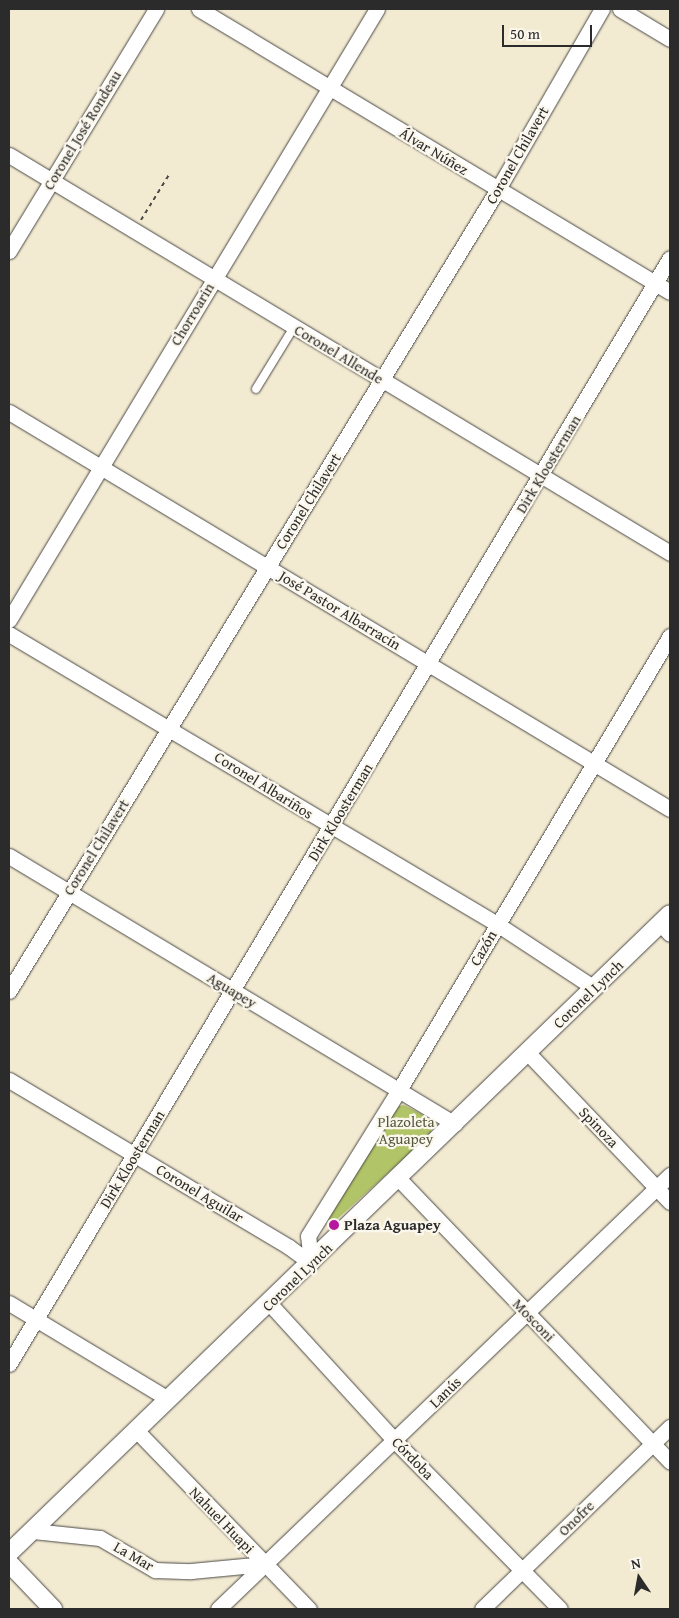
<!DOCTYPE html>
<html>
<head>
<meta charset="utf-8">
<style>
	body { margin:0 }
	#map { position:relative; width:679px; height:1618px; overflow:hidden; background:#f3ead2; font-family:"Gentium Book Plus",serif }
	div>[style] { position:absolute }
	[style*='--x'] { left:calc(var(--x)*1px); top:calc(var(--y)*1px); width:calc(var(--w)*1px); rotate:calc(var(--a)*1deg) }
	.green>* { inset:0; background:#b2c468 }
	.path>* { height:2px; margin-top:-1px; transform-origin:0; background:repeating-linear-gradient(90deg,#494844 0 4px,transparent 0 8px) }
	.roads { filter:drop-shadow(0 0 1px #494844) drop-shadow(0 0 1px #494844) }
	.service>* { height:8px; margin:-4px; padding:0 4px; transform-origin:4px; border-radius:4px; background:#fff }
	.minor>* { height:15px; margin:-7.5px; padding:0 7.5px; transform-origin:7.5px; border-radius:7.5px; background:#fff }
	.tertiary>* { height:18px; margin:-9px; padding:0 9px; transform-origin:9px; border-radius:9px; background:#fff }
	.dots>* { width:14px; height:14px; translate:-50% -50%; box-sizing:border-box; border:2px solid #fbf7ec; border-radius:50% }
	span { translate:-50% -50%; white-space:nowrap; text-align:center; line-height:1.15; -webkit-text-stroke:4.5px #fbf7ec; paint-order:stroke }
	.street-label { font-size:15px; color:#2b2b2b }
	.park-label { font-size:15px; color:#54593d }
	.poi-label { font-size:15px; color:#2b2b2b; font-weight:700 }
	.left { translate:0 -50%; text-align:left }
	.frame { position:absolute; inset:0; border:10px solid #2b2b2b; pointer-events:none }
	.north { position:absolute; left:614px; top:1553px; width:50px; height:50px; -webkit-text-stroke:4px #fbf7ec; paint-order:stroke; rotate:348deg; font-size:14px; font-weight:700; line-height:20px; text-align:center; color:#2b2b2b }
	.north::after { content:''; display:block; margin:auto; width:18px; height:22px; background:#2b2b2b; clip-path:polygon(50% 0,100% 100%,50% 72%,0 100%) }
	.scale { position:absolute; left:502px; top:25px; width:90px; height:22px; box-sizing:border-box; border:2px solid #2b2b2b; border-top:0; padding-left:6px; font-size:15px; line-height:18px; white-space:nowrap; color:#2b2b2b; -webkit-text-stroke:4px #fbf7ec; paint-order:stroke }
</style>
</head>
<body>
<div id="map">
	<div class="green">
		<i style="clip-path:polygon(404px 1105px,431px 1119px,431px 1134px,333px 1223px,329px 1221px,327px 1217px,395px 1107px)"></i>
	</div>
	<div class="path">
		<i style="--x:141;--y:220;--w:55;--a:-58.3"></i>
	</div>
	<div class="roads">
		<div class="service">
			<i style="--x:256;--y:389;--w:73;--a:-58.5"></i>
		</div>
		<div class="minor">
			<i style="--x:199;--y:9;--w:549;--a:31"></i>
			<i style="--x:620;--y:9;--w:58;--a:31"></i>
			<i style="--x:9;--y:155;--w:772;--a:31.05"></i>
			<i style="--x:9;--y:251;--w:283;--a:-58.7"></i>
			<i style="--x:9;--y:412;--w:771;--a:30.99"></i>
			<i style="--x:9;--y:620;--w:713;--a:-58.94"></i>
			<i style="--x:9;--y:634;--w:568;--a:30.72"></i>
			<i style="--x:497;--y:924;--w:116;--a:33.4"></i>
			<i style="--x:9;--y:856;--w:520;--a:31"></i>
			<i style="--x:661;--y:924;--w:13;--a:48"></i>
			<i style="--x:9;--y:991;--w:939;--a:-58.63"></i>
			<i style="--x:498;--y:189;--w:208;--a:-60"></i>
			<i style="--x:527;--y:1052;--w:207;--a:46.4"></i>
			<i style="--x:9;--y:1080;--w:326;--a:30.8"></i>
			<i style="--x:289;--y:1247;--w:27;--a:36"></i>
			<i style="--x:398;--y:1178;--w:393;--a:46.2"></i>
			<i style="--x:311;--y:1263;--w:27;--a:-96"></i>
			<i style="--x:308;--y:1236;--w:172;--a:-58.1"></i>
			<i style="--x:399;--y:1090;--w:529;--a:-59.17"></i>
			<i style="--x:9;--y:1303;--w:186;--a:31.1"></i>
			<i style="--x:270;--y:1304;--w:185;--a:47.6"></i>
			<i style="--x:395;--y:1441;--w:235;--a:45.5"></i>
			<i style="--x:9;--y:1364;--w:1288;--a:-59.14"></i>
			<i style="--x:136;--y:1430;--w:249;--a:46"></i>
			<i style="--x:33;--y:1531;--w:67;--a:6"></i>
			<i style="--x:100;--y:1538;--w:64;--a:30.2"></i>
			<i style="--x:155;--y:1570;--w:36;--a:2"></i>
			<i style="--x:191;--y:1571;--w:74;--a:-5.4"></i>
			<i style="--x:218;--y:1609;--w:627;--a:-43.84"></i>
			<i style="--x:482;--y:1609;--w:262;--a:-44.1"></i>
		</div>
		<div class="tertiary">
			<i style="--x:9;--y:1553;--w:919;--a:-44.03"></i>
			<i style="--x:9;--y:1563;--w:64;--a:46.3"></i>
		</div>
	</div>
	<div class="dots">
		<i style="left:334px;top:1225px;background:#b5179e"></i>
	</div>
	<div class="street-label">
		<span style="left:82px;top:130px;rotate:-59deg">Coronel José Rondeau</span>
		<span style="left:434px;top:151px;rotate:31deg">Álvar Núñez</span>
		<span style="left:517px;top:155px;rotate:-60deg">Coronel Chilavert</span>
		<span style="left:192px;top:314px;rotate:-59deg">Chorroarin</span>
		<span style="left:339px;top:354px;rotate:31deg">Coronel Allende</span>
		<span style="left:548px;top:464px;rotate:-59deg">Dirk Kloosterman</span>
		<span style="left:308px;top:501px;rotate:-58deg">Coronel Chilavert</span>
		<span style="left:340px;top:610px;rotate:31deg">José Pastor Albarracín</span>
		<span style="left:264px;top:785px;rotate:32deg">Coronel Albariños</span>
		<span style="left:340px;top:812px;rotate:-59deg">Dirk Kloosterman</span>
		<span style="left:96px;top:847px;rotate:-58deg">Coronel Chilavert</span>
		<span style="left:483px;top:948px;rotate:-60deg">Cazón</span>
		<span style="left:232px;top:990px;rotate:31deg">Aguapey</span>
		<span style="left:588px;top:994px;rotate:-44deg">Coronel Lynch</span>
		<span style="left:599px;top:1127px;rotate:46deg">Spinoza</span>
		<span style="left:132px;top:1159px;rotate:-59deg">Dirk Kloosterman</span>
		<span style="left:200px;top:1193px;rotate:31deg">Coronel Aguilar</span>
		<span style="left:297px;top:1277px;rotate:-44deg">Coronel Lynch</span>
		<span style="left:534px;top:1320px;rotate:46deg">Mosconi</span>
		<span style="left:445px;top:1392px;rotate:-44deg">Lanús</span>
		<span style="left:413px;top:1458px;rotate:46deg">Córdoba</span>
		<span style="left:576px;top:1518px;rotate:-44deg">Onofre</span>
		<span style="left:222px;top:1520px;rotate:46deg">Nahuel Huapi</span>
		<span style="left:134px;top:1556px;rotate:30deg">La Mar</span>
	</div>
	<div class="park-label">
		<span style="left:406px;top:1130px">Plazoleta<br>Aguapey</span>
	</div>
	<div class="poi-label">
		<span class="left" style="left:344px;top:1225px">Plaza Aguapey</span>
	</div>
	<div class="frame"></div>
	<div class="north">N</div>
	<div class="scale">50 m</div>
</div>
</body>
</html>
